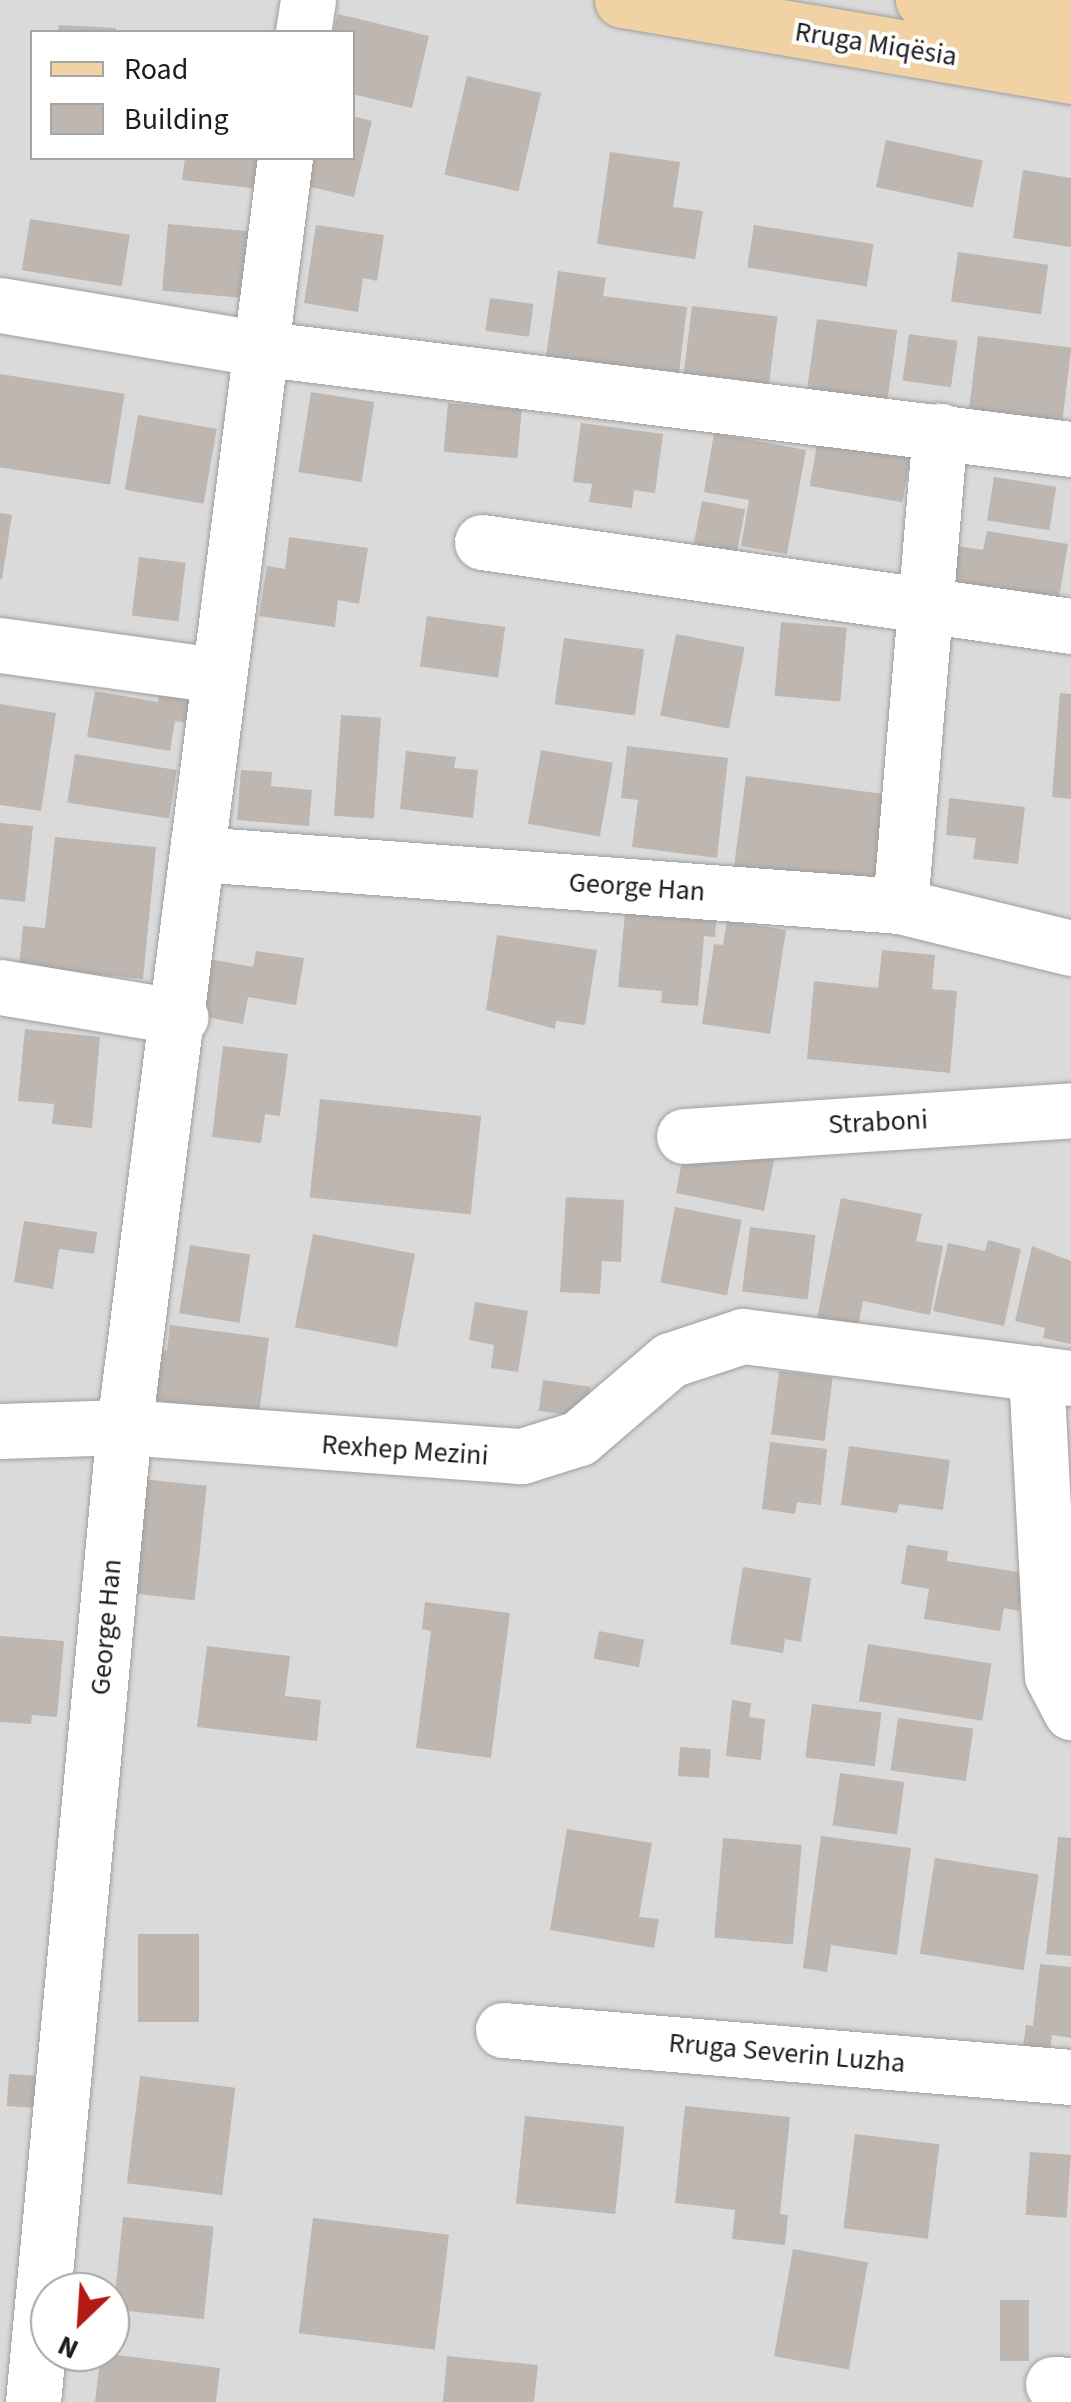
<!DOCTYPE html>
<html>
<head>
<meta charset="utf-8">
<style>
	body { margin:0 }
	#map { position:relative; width:1071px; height:2402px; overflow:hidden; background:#edeae3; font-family:"Source Sans 3",sans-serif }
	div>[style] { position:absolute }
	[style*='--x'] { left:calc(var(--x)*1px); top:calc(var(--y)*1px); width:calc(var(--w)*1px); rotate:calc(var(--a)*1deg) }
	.residential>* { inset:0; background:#dbdada }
	.building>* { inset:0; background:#bdb6b1; transform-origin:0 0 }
	.roads { filter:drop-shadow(0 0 2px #9e9e9e) drop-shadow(0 0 2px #9e9e9e) }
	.minor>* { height:55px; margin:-27.5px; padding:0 27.5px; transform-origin:27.5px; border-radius:27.5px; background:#fff }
	.major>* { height:55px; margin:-27.5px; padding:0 27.5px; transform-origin:27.5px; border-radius:27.5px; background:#f1d2a4 }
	span { translate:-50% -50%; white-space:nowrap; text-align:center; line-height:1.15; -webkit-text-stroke:8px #fff; paint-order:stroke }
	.street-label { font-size:28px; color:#1d1d1d }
	.legend { position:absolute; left:30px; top:30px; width:325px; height:130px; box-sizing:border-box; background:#fff; border:2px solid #a5a5a5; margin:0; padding:12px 18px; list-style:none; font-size:30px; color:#1d1d1d }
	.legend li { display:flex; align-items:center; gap:20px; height:50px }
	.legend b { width:50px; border:2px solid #a5a5a5 }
	.north { position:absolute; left:30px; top:2272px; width:100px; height:100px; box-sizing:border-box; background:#fff; border:2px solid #a5a5a5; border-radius:50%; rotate:205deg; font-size:28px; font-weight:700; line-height:40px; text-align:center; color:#1d1d1d }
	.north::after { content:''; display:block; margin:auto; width:35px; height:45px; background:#b31a16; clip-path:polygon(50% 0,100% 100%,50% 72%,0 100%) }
</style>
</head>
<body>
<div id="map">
	<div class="residential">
		<i style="clip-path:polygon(evenodd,0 0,1071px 0,1071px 2402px,0 2402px,0 0,32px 32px,352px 32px,352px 158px,32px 158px,32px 32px,0 0,50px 2292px,110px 2292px,110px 2352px,50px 2352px,50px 2292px)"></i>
	</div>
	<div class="building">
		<i style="clip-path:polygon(338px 14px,429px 36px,412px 108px,352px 94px,352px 32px,333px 32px)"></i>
		<i style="clip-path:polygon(59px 25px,116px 28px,116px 32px,58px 32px)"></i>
		<i style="left:467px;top:76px;width:76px;height:101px;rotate:13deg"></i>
		<i style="clip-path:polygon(352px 116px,372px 121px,354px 197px,302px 185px,308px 158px,352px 158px)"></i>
		<i style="left:886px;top:140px;width:99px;height:48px;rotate:12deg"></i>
		<i style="clip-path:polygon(610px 152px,680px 162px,673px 207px,703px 211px,695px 259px,597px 244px)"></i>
		<i style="clip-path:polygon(185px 158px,274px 158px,270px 190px,182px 180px)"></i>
		<i style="clip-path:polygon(1023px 170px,1071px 178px,1071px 247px,1013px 238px)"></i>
		<i style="left:30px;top:219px;width:101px;height:52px;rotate:9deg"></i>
		<i style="left:168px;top:224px;width:85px;height:67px;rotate:5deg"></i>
		<i style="clip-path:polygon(316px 225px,384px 235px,377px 281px,363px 278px,358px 312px,304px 303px)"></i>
		<i style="left:754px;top:225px;width:121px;height:43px;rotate:9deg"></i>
		<i style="left:958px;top:252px;width:91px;height:50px;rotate:8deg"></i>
		<i style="clip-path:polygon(558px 271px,606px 278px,603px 296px,687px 307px,679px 373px,546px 356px)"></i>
		<i style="left:490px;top:298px;width:44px;height:33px;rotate:8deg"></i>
		<i style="left:692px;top:306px;width:86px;height:68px;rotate:7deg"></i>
		<i style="left:817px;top:319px;width:81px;height:79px;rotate:8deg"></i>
		<i style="left:909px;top:334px;width:49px;height:47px;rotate:8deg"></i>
		<i style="left:978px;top:336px;width:94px;height:75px;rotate:7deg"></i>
		<i style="left:0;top:374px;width:126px;height:92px;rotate:9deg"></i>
		<i style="left:311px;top:392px;width:64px;height:81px;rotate:9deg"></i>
		<i style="left:448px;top:403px;width:74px;height:49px;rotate:5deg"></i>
		<i style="left:138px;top:415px;width:80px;height:76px;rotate:10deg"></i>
		<i style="left:821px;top:422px;width:94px;height:65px;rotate:10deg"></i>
		<i style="clip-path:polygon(581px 423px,663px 434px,655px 493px,634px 490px,632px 508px,589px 502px,592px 484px,573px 482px)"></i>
		<i style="clip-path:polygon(714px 433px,806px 450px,787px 554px,741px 546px,749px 500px,704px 492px)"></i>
		<i style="left:994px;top:477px;width:63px;height:44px;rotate:9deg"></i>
		<i style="left:702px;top:501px;width:44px;height:50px;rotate:11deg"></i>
		<i style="clip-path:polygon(0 513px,12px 515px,2px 579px,0 579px)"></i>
		<i style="clip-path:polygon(987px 531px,1068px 544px,1058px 603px,951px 585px,957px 546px,983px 550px)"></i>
		<i style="clip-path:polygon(289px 537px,368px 548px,359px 604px,338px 600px,335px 627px,259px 616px,267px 566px,285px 569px)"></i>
		<i style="left:139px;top:557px;width:47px;height:59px;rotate:7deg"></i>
		<i style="left:427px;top:616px;width:79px;height:51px;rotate:8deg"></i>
		<i style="left:781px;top:622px;width:66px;height:74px;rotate:5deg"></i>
		<i style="left:676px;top:634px;width:70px;height:83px;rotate:11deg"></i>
		<i style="left:564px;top:638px;width:81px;height:67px;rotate:8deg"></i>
		<i style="clip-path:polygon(161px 684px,193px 690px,187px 723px,175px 721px,170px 751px,87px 737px,95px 691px,158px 702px)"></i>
		<i style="clip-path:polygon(1060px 693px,1071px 694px,1071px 799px,1052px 797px)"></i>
		<i style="clip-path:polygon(0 704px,56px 713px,41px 811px,0 805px)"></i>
		<i style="left:341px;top:715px;width:40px;height:101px;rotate:4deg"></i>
		<i style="clip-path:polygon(627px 746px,728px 758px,717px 858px,632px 847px,638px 800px,621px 798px)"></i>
		<i style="left:541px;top:750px;width:73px;height:75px;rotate:10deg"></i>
		<i style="clip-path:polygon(406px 751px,456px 757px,454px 768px,478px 770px,473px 818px,400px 809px)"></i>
		<i style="left:75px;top:754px;width:103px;height:49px;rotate:9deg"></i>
		<i style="clip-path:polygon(241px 770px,272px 772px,271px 786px,312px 790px,309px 826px,237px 820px)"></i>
		<i style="clip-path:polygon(746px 776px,899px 796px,875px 878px,733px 874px)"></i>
		<i style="clip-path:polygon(949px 798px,1025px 807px,1018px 864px,973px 859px,976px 838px,946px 835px)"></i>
		<i style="clip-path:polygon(0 823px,33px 826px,25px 902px,0 899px)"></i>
		<i style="clip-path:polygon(55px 837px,156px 847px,143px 979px,19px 967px,23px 926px,45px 928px)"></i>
		<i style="clip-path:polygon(626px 903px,717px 911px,715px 937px,704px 936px,698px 1006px,661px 1003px,662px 991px,618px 987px)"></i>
		<i style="clip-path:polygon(727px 921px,786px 930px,770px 1034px,702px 1024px,714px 944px,723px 945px)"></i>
		<i style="clip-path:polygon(497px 935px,597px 950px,585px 1025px,556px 1021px,555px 1029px,486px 1010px)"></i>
		<i style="clip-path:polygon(882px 950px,935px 955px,932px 989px,957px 991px,950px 1073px,807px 1059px,814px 981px,878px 988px)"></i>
		<i style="clip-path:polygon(256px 951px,304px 958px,296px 1005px,248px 997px,243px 1024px,190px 1014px,199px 957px,253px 967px)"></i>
		<i style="clip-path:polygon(25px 1029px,100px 1037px,92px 1128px,52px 1124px,54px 1104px,18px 1101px)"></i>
		<i style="clip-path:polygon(223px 1046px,288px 1054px,280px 1116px,265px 1114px,261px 1143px,212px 1137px)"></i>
		<i style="left:320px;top:1099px;width:162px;height:99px;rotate:6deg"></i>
		<i style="clip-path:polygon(741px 1143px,776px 1150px,764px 1211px,676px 1193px,684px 1150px,737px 1161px)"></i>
		<i style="clip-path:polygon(566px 1197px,624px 1200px,621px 1262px,602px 1261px,600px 1294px,560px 1292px)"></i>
		<i style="clip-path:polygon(841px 1198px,922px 1214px,916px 1241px,943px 1246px,930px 1315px,863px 1301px,854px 1347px,813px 1339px)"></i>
		<i style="left:675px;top:1207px;width:68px;height:77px;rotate:11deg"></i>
		<i style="clip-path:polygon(24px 1221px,97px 1232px,94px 1254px,59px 1249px,53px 1289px,14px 1282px)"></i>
		<i style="left:750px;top:1227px;width:66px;height:65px;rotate:7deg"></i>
		<i style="left:313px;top:1234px;width:104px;height:95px;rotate:11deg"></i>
		<i style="clip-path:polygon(988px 1240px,1021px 1249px,1004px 1326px,933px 1311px,948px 1243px,985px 1251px)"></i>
		<i style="left:190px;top:1245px;width:61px;height:69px;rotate:9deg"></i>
		<i style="clip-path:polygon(1032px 1246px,1071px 1261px,1071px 1344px,1043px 1338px,1045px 1328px,1015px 1321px)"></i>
		<i style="clip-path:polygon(475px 1302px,528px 1311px,518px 1372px,491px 1368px,494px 1345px,469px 1340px)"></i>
		<i style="clip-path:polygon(170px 1325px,269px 1338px,259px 1414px,152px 1400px,158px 1349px,167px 1351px)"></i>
		<i style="left:779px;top:1371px;width:54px;height:64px;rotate:7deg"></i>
		<i style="left:543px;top:1380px;width:48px;height:31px;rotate:8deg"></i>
		<i style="clip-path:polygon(770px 1442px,827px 1449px,821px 1505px,797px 1502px,795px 1514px,762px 1509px)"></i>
		<i style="clip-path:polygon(849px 1446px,950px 1460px,943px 1510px,899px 1504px,897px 1513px,841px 1505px)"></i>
		<i style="left:142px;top:1479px;width:65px;height:115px;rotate:6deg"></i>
		<i style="clip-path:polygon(907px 1545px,948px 1551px,947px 1561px,1025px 1573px,1019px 1611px,1004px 1608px,1000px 1631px,924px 1619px,929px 1589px,901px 1584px)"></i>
		<i style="clip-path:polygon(743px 1567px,811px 1578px,801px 1642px,785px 1639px,783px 1653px,730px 1644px)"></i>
		<i style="clip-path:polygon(425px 1602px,510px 1613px,491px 1758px,416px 1748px,431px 1631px,422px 1629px)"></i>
		<i style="left:599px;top:1631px;width:46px;height:28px;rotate:11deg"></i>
		<i style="clip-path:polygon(0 1636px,64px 1641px,57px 1717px,32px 1715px,31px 1724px,0 1722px)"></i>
		<i style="left:868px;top:1644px;width:125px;height:58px;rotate:9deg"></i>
		<i style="clip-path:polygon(207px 1646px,290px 1656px,285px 1696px,321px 1700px,317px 1741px,197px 1727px)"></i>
		<i style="clip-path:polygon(732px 1700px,751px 1703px,749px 1717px,765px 1719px,761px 1760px,726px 1756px)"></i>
		<i style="left:812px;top:1704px;width:70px;height:54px;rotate:7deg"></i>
		<i style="left:898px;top:1718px;width:76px;height:53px;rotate:8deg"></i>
		<i style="left:680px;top:1747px;width:31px;height:29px;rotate:4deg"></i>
		<i style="left:840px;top:1773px;width:65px;height:53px;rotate:8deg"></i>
		<i style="clip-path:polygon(567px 1829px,652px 1843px,639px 1917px,659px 1919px,654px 1948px,550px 1930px)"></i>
		<i style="clip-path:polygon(821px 1836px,911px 1848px,897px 1955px,831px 1945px,827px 1972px,803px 1968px)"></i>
		<i style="clip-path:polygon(1058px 1837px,1071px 1838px,1071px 1956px,1046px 1954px)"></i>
		<i style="left:723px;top:1838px;width:79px;height:100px;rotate:5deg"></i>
		<i style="left:935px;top:1858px;width:105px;height:97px;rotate:9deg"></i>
		<i style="left:138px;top:1934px;width:61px;height:88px"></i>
		<i style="clip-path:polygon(1040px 1964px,1071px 1967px,1071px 2038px,1052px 2035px,1049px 2057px,1022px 2054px,1026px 2025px,1033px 2026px)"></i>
		<i style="left:9px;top:2074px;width:29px;height:32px;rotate:4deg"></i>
		<i style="left:140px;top:2076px;width:96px;height:108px;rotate:7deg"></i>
		<i style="clip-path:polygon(685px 2106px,790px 2117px,780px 2214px,788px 2215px,785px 2245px,732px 2239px,735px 2210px,675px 2203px)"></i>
		<i style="left:525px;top:2116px;width:100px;height:88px;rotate:6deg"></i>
		<i style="left:855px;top:2134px;width:85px;height:95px;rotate:7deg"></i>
		<i style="left:1030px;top:2152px;width:41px;height:63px;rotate:4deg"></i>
		<i style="left:123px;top:2217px;width:91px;height:93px;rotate:6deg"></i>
		<i style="left:313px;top:2218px;width:137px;height:116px;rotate:7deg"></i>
		<i style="left:793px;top:2249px;width:76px;height:109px;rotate:10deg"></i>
		<i style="left:1000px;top:2300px;width:29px;height:61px"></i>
		<i style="clip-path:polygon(101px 2353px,220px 2368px,216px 2402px,95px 2402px)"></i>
		<i style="clip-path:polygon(447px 2356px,538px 2365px,534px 2402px,443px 2402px)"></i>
	</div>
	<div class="roads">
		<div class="minor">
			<i style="--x:303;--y:32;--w:32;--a:-81"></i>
			<i style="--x:0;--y:305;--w:262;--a:9.5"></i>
			<i style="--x:258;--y:348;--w:819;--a:7.08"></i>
			<i style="--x:482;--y:542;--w:595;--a:8.12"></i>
			<i style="--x:0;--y:645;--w:219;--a:7.9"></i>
			<i style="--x:198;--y:854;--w:704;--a:4.24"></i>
			<i style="--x:900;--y:906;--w:176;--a:13.8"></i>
			<i style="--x:900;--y:906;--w:477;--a:-85.2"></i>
			<i style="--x:0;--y:987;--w:183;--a:9.4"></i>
			<i style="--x:684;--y:1136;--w:388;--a:-3.8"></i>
			<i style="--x:1036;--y:1373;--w:303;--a:87"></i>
			<i style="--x:1052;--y:1676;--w:41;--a:62.2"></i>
			<i style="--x:0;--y:1431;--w:124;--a:-1.8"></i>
			<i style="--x:124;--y:1427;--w:399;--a:4.2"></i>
			<i style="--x:522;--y:1456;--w:60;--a:-17.5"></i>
			<i style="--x:579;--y:1438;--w:120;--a:-40.6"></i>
			<i style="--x:670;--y:1360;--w:77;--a:-18.2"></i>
			<i style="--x:743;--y:1336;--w:331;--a:7.3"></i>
			<i style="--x:503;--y:2030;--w:570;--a:4.73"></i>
			<i style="--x:1053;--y:2384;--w:18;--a:3"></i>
			<i style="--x:33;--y:2402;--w:979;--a:-84.67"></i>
			<i style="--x:124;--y:1427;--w:1279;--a:-82.77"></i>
		</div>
		<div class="major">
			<i style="--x:622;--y:0;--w:455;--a:9.6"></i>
			<i style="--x:923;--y:0;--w:150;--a:9.2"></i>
		</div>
	</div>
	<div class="street-label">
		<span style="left:876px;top:44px;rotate:9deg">Rruga Miqësia</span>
		<span style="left:637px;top:887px;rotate:4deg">George Han</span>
		<span style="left:878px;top:1122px;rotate:-3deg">Straboni</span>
		<span style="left:405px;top:1450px;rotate:4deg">Rexhep Mezini</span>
		<span style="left:106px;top:1627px;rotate:-85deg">George Han</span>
		<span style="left:787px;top:2053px;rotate:5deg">Rruga Severin Luzha</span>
	</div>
	<ul class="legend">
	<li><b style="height:12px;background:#f1d2a4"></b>Road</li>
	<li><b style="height:28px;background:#bdb6b1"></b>Building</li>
	</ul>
	<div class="north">N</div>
</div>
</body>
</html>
